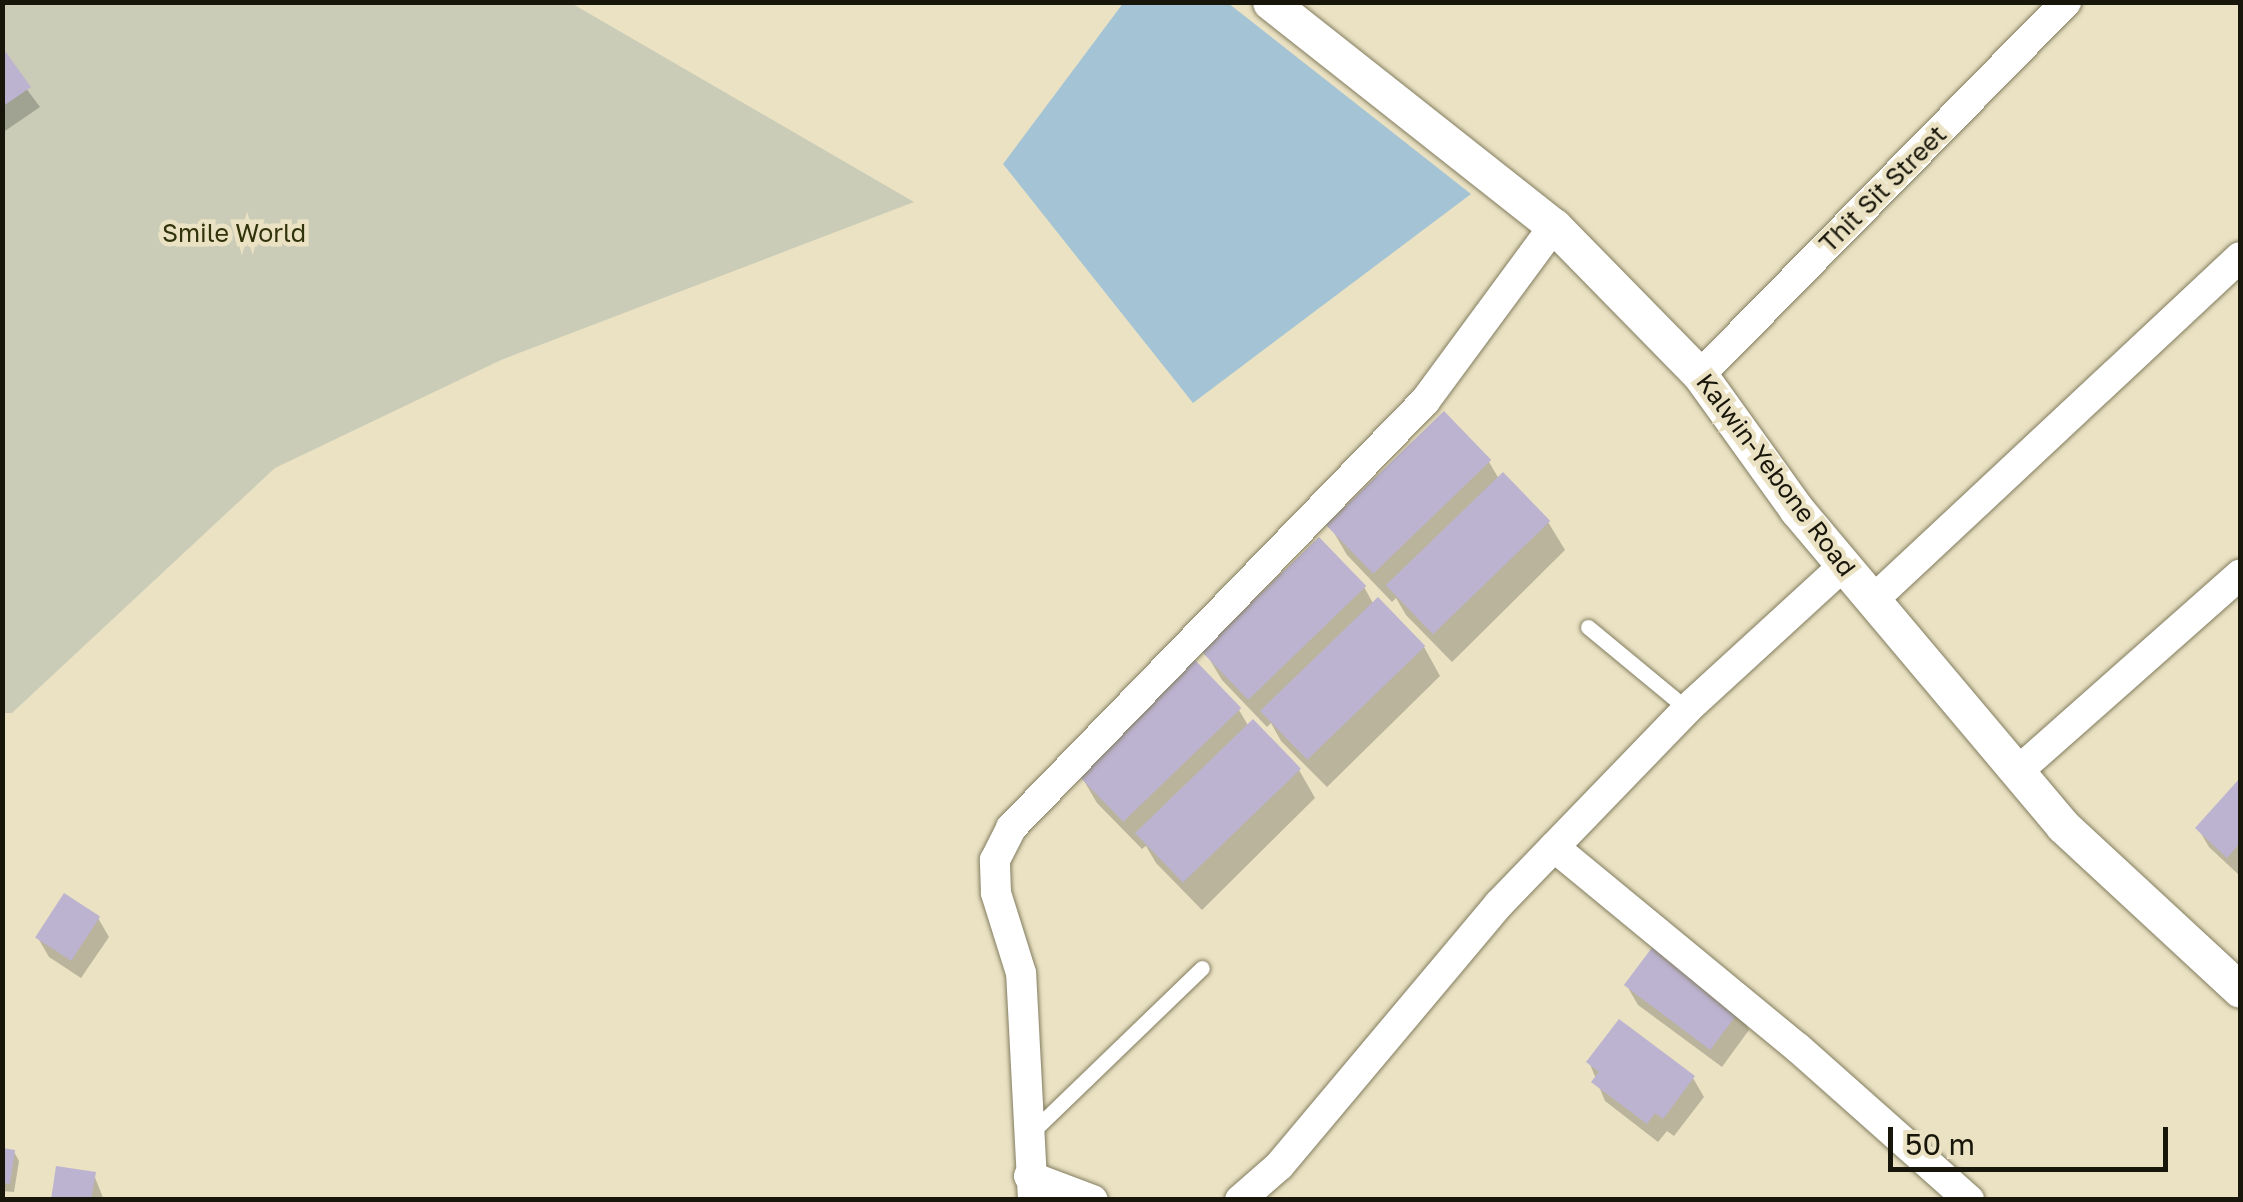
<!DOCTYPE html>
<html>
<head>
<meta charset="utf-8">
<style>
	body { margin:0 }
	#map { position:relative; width:2243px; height:1202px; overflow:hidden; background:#eae2c3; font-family:"Golos Text",sans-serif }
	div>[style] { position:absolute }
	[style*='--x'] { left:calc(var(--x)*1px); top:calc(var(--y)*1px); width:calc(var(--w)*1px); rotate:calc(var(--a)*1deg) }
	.green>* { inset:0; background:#caccb7 }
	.water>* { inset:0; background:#a4c4d5 }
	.shadow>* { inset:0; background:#0003 }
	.building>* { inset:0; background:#bbb3d0; transform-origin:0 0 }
	.roads { filter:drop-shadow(0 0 2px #827c5f) drop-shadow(0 0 2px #827c5f) }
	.service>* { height:15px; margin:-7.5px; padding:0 7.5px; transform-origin:7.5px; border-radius:7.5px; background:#fff }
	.minor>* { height:30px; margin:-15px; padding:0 15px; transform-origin:15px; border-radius:15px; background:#fff }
	.tertiary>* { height:35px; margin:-17.5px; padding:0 17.5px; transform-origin:17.5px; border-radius:17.5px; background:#fff }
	span { translate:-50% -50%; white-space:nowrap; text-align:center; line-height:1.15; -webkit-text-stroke:9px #eae2c3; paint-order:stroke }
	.street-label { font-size:25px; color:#18160a }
	.park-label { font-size:25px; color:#30320a }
	.frame { position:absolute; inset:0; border:5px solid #18160a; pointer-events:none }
	.scale { position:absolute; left:1888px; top:1127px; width:280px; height:45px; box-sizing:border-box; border:5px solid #18160a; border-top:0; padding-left:12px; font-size:30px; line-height:35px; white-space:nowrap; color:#18160a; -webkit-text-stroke:8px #eae2c3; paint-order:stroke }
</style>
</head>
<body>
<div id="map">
	<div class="green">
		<i style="clip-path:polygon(2px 3px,571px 3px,914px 202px,501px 360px,275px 468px,12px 713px,3px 713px)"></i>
	</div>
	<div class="water">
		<i style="clip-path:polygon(1124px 2px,1228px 3px,1471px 194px,1193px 403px,1003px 164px)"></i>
	</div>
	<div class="shadow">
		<i style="clip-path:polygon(2px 56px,40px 107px,2px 133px)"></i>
		<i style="clip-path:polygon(1444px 415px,1489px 462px,1499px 479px,1548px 522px,1565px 550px,1452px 662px,1406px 615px,1396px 598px,1392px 602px,1347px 555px,1330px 526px)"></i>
		<i style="clip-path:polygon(1364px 587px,1374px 605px,1424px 647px,1440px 676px,1327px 787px,1281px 741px,1271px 723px,1267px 727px,1222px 680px,1205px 652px)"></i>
		<i style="clip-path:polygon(1239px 710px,1249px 727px,1299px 770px,1315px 798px,1202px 910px,1156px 863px,1146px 846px,1142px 849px,1097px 803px,1080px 774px)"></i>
		<i style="clip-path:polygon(2240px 783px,2240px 874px,2239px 875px,2209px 847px,2198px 828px)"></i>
		<i style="clip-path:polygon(98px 918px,109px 937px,81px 978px,49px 957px,38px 938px)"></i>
		<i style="clip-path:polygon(1627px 986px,1738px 1011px,1749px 1030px,1722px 1067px,1638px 1005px)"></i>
		<i style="clip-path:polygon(1589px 1062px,1693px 1078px,1704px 1097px,1674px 1136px,1667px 1131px,1658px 1142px,1605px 1101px)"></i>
		<i style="clip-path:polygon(2px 1151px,14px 1152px,19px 1161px,14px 1192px,2px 1191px)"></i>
		<i style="clip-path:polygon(94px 1175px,104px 1200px,54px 1200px)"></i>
	</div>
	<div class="building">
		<i style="clip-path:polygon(5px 51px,31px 87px,2px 107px,2px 53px)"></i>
		<i style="left:1444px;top:411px;width:68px;height:164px;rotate:46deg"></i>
		<i style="left:1503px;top:472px;width:68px;height:163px;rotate:46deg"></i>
		<i style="left:1319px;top:537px;width:68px;height:164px;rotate:46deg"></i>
		<i style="left:1378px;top:597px;width:68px;height:164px;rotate:46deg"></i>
		<i style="left:1194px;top:659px;width:68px;height:164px;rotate:46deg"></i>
		<i style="left:1253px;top:719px;width:69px;height:164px;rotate:46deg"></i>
		<i style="clip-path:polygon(2240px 778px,2240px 843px,2227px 858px,2195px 828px)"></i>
		<i style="left:64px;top:893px;width:43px;height:53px;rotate:33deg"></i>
		<i style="left:1654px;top:945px;width:108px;height:50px;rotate:37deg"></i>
		<i style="clip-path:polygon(1619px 1019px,1695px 1076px,1663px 1119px,1655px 1113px,1647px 1124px,1591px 1082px,1599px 1072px,1586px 1062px)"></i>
		<i style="clip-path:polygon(2px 1148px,15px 1150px,10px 1184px,2px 1183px)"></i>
		<i style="clip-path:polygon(56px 1166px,96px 1172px,91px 1200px,51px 1200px)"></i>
	</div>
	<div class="roads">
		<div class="service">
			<i style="--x:1588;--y:627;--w:129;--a:39.6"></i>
			<i style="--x:1032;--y:1132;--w:236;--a:-44"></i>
		</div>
		<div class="minor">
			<i style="--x:1700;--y:375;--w:523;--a:-45.54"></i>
			<i style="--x:1873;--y:600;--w:502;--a:-43.06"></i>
			<i style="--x:2017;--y:772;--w:298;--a:-41.5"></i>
			<i style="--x:1554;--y:847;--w:316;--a:39.5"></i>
			<i style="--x:1798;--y:1048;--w:229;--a:41.6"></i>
			<i style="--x:1029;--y:1176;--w:68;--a:20.6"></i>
			<i style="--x:1033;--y:1200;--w:227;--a:-93"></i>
			<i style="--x:1021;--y:973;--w:84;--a:-107.4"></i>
			<i style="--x:996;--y:893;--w:33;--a:-92"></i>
			<i style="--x:995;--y:860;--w:36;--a:-63"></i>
			<i style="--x:1011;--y:828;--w:595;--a:-45.89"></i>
			<i style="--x:1425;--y:401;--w:217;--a:-53.6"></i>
			<i style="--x:1240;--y:1200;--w:52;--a:-41.1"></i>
			<i style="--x:1279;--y:1166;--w:342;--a:-50"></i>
			<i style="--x:1499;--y:904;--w:271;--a:-46"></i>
			<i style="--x:1687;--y:709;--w:213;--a:-42.5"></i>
		</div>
		<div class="tertiary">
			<i style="--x:1270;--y:2;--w:362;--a:38.3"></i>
			<i style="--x:1554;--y:226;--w:209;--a:45.6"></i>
			<i style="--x:1700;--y:375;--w:166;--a:54.3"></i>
			<i style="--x:1797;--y:510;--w:413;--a:49.9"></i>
			<i style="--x:2063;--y:826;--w:241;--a:42.8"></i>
		</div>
	</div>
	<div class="street-label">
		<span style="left:1883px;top:189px;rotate:-45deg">Thit Sit Street</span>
		<span style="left:1776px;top:475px;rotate:53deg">Kalwin-Yebone Road</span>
	</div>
	<div class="park-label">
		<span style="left:234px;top:233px">Smile World</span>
	</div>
	<div class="frame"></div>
	<div class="scale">50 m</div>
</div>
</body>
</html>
